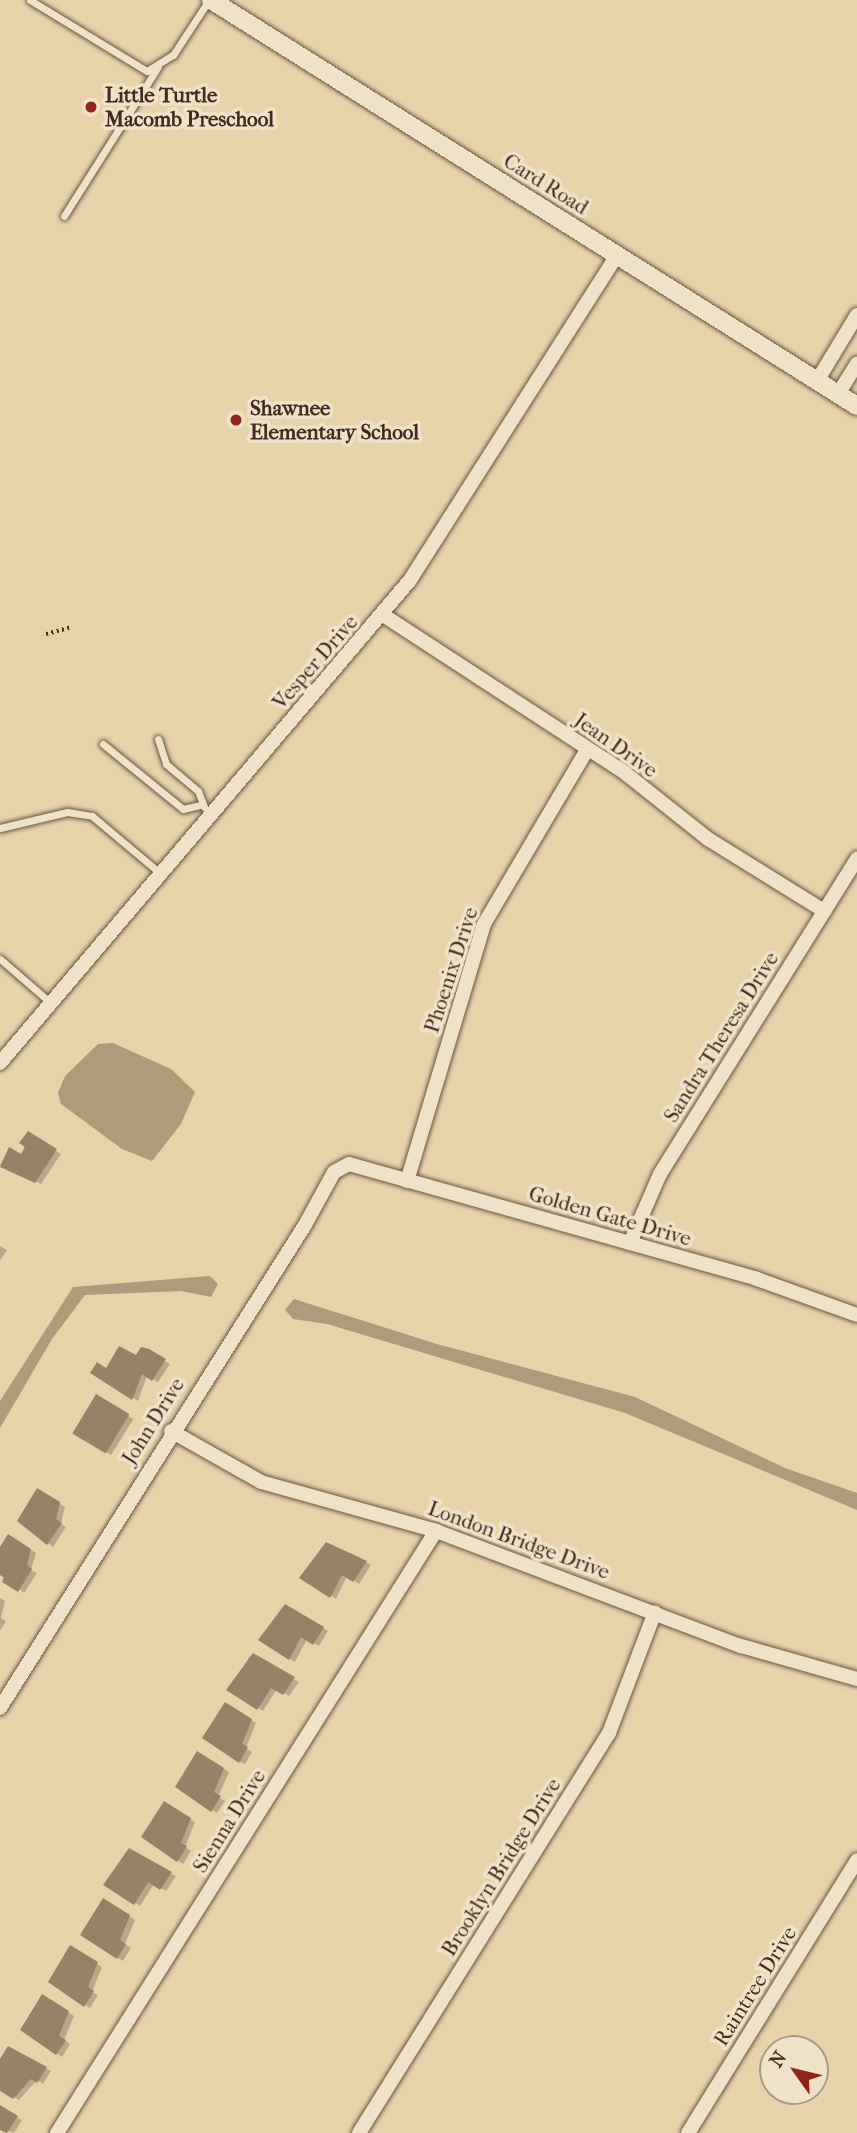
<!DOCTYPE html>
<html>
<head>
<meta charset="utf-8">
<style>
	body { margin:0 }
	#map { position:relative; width:857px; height:2133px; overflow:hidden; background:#e8d3a9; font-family:"IM FELL French Canon",serif }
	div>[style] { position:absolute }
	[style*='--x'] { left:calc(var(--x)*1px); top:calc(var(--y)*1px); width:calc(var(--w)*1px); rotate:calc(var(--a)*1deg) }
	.water>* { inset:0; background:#b09a7a }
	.shadow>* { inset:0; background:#0003; transform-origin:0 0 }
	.building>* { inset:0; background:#988266; transform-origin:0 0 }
	.path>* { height:3.5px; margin-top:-1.75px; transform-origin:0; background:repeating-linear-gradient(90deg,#422b1e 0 2px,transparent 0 5.5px) }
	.roads { filter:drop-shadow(0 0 2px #6c5541) drop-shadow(0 0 2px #6c5541) }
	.service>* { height:7px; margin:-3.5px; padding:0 3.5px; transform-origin:3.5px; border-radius:3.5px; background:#f0e2c7 }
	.minor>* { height:14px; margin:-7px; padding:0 7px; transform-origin:7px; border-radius:7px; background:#f0e2c7 }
	.tertiary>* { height:18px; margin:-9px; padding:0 9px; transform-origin:9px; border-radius:9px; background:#f0e2c7 }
	.dots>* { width:19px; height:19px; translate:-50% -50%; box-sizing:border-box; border:4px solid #f0e2c7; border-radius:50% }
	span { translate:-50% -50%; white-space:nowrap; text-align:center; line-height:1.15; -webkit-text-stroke:7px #f0e2c7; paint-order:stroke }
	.poi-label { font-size:21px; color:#422b1e; font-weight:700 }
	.left { translate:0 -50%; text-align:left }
	.street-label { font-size:21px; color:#422b1e }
	.north { position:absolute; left:759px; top:2035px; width:70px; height:70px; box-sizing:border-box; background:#f0e2c7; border:2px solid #aa9983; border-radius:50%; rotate:304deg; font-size:19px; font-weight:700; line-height:28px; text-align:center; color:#422b1e }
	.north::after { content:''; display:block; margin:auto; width:24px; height:32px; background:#8f2418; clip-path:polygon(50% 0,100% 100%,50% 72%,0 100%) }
</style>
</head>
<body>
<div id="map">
	<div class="water">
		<i style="clip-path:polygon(113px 1043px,171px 1069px,195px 1092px,181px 1124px,152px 1161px,122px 1149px,61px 1104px,58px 1093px,65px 1076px,98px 1044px)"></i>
		<i style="clip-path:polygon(210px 1276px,218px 1284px,211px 1297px,181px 1291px,85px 1295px,52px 1339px,0 1428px,0 1401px,73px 1287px)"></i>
		<i style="clip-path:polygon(294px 1299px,437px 1344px,635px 1397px,785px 1468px,857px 1493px,857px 1510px,625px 1413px,327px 1324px,293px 1319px,285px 1310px)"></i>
	</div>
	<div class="shadow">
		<i style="clip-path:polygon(28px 1133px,61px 1154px,41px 1184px,0 1165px,9px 1149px,22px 1156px)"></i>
		<i style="clip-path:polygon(0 1246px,7px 1250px,0 1261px)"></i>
		<i style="clip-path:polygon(149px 1351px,170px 1364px,158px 1382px,147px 1376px,138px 1401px,92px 1373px)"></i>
		<i style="left:96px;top:1396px;width:44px;height:42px;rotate:32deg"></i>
		<i style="clip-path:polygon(38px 1490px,65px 1507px,61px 1524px,66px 1527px,53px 1547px,19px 1521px)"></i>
		<i style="clip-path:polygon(9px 1537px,36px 1553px,31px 1570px,37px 1573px,24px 1593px,0 1575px,0 1551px)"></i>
		<i style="clip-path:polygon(351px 1553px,371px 1565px,359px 1584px,347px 1576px,336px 1599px,301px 1577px)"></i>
		<i style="clip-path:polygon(0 1598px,5px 1601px,1px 1618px,6px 1621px,0 1631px)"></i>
		<i style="clip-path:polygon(286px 1606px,328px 1631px,319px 1646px,307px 1639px,295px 1662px,261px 1640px)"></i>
		<i style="clip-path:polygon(250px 1656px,299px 1682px,289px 1696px,277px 1689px,263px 1711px,229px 1690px)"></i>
		<i style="clip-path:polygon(225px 1704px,256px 1723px,246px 1748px,252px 1752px,245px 1764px,240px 1762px)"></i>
		<i style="clip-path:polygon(198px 1753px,229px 1772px,218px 1797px,225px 1801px,217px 1813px,212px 1810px)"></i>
		<i style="clip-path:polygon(164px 1803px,195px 1822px,185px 1847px,191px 1851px,183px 1864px,143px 1837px)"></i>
		<i style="clip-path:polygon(127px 1851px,176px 1876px,166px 1891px,154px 1884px,140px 1906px,106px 1884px)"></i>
		<i style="clip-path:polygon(103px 1901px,135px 1920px,125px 1944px,131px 1948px,123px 1961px,118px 1958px)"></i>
		<i style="clip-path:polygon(71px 1948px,102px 1967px,92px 1992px,98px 1995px,90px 2008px,85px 2005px)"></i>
		<i style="clip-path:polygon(43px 1997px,74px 2016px,64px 2040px,70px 2044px,62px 2057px,22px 2030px)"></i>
		<i style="clip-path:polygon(9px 2048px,51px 2071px,43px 2084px,37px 2080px,19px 2100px,0 2089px,0 2063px)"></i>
		<i style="clip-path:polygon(0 2109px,22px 2120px,14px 2133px,0 2128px)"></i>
	</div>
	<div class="building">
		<i style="clip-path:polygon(28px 1131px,57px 1149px,35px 1183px,0 1167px,9px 1147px,21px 1154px,25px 1147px,19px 1143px)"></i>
		<i style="clip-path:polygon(119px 1346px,136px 1355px,141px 1347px,149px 1349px,166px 1359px,152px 1381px,142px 1374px,132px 1400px,90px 1373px,97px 1362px,106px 1368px)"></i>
		<i style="left:96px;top:1394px;width:39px;height:46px;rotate:31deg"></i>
		<i style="clip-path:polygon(37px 1488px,60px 1502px,56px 1519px,62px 1523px,47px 1545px,17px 1521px)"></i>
		<i style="clip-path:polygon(8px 1534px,31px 1549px,27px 1565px,32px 1569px,18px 1592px,2px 1582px,4px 1577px,0 1575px,0 1547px)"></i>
		<i style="clip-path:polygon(326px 1542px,367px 1561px,353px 1582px,342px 1575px,330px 1598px,299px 1578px)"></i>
		<i style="clip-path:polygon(285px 1604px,324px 1627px,313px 1645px,301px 1637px,289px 1660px,258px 1640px)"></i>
		<i style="clip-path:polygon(253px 1653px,295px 1677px,283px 1695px,271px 1688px,257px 1710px,226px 1690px)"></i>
		<i style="clip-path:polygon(225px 1702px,252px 1719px,242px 1744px,248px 1747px,239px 1763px,202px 1738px)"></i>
		<i style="clip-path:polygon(197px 1751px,224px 1768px,214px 1792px,221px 1796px,211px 1812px,175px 1787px)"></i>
		<i style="clip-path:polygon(164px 1801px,191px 1818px,181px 1843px,187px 1846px,177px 1862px,141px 1837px)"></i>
		<i style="clip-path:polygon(129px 1848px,172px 1872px,160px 1890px,148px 1882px,134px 1905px,103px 1885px)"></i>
		<i style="clip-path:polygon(103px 1898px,130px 1915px,120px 1940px,126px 1944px,117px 1959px,80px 1935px)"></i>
		<i style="clip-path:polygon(70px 1945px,98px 1962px,88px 1987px,94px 1991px,84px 2007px,48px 1982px)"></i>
		<i style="clip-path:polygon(42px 1994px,69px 2011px,59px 2036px,66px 2040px,56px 2055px,20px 2030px)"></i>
		<i style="clip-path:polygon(8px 2046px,47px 2067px,37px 2083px,31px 2079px,13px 2099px,0 2091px,0 2059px)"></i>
		<i style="clip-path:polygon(0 2105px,18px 2116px,7px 2133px,0 2130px)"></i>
	</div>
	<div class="path">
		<i style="--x:46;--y:634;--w:24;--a:-15"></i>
	</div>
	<div class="roads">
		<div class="service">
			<i style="--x:30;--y:0;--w:137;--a:31.3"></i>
			<i style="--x:147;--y:71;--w:31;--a:-32"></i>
			<i style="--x:173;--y:55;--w:66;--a:-56.8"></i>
			<i style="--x:64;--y:216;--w:176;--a:-57.8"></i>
			<i style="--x:158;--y:739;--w:26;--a:72"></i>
			<i style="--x:166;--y:764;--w:42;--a:40.2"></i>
			<i style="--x:198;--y:791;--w:17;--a:69"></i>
			<i style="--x:103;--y:744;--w:103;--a:39.1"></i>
			<i style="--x:183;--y:809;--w:18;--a:-13"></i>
			<i style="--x:0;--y:828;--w:69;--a:-13.4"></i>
			<i style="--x:67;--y:812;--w:25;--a:9"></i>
			<i style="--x:92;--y:816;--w:90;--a:40"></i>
			<i style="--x:0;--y:959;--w:67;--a:40.8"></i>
		</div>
		<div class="minor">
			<i style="--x:817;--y:381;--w:77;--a:-58.8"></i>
			<i style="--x:838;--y:394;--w:36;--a:-58"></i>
			<i style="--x:383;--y:615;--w:289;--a:33.1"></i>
			<i style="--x:625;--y:773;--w:106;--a:38.5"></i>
			<i style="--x:708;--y:839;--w:137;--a:31.8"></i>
			<i style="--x:0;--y:1063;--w:634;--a:-49.67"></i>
			<i style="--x:410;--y:580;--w:385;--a:-57.5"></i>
			<i style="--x:407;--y:1181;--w:268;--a:-73.3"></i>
			<i style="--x:484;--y:924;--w:202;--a:-59.4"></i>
			<i style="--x:630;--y:1243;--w:75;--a:-66.5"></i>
			<i style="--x:660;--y:1174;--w:372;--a:-58"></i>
			<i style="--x:171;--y:1431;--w:103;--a:29.5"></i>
			<i style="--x:261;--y:1482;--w:182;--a:15.6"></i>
			<i style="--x:436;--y:1531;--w:326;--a:20.7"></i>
			<i style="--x:741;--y:1646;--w:121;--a:15.9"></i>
			<i style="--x:0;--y:1708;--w:571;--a:-57.73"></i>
			<i style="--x:305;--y:1225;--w:60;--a:-61.3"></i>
			<i style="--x:334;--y:1172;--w:17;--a:-28"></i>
			<i style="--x:349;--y:1164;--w:424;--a:15.7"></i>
			<i style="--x:757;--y:1279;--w:106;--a:19.8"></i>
			<i style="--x:57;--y:2133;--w:711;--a:-57.81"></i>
			<i style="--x:359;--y:2133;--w:472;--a:-58"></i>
			<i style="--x:609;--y:1733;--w:129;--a:-69.2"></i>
			<i style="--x:688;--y:2133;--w:321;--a:-58.2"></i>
		</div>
		<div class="tertiary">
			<i style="--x:211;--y:0;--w:763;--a:32.15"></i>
		</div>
	</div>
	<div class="dots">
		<i style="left:91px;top:107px;background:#8f2418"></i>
		<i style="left:236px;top:420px;background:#8f2418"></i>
	</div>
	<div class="poi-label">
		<span class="left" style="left:105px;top:107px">Little Turtle<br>Macomb Preschool</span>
		<span class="left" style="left:250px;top:420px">Shawnee<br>Elementary School</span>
	</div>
	<div class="street-label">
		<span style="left:546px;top:184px;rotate:32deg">Card Road</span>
		<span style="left:315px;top:662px;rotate:-49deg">Vesper Drive</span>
		<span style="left:616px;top:745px;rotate:35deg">Jean Drive</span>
		<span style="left:451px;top:970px;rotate:-72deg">Phoenix Drive</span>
		<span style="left:721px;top:1037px;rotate:-58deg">Sandra Theresa Drive</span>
		<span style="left:610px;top:1216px;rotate:16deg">Golden Gate Drive</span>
		<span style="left:153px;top:1421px;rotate:-58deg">John Drive</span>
		<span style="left:519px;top:1540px;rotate:20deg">London Bridge Drive</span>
		<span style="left:229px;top:1821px;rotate:-58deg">Sienna Drive</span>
		<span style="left:501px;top:1867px;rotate:-58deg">Brooklyn Bridge Drive</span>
		<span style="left:755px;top:1986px;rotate:-58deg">Raintree Drive</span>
	</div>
	<div class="north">N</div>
</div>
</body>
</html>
